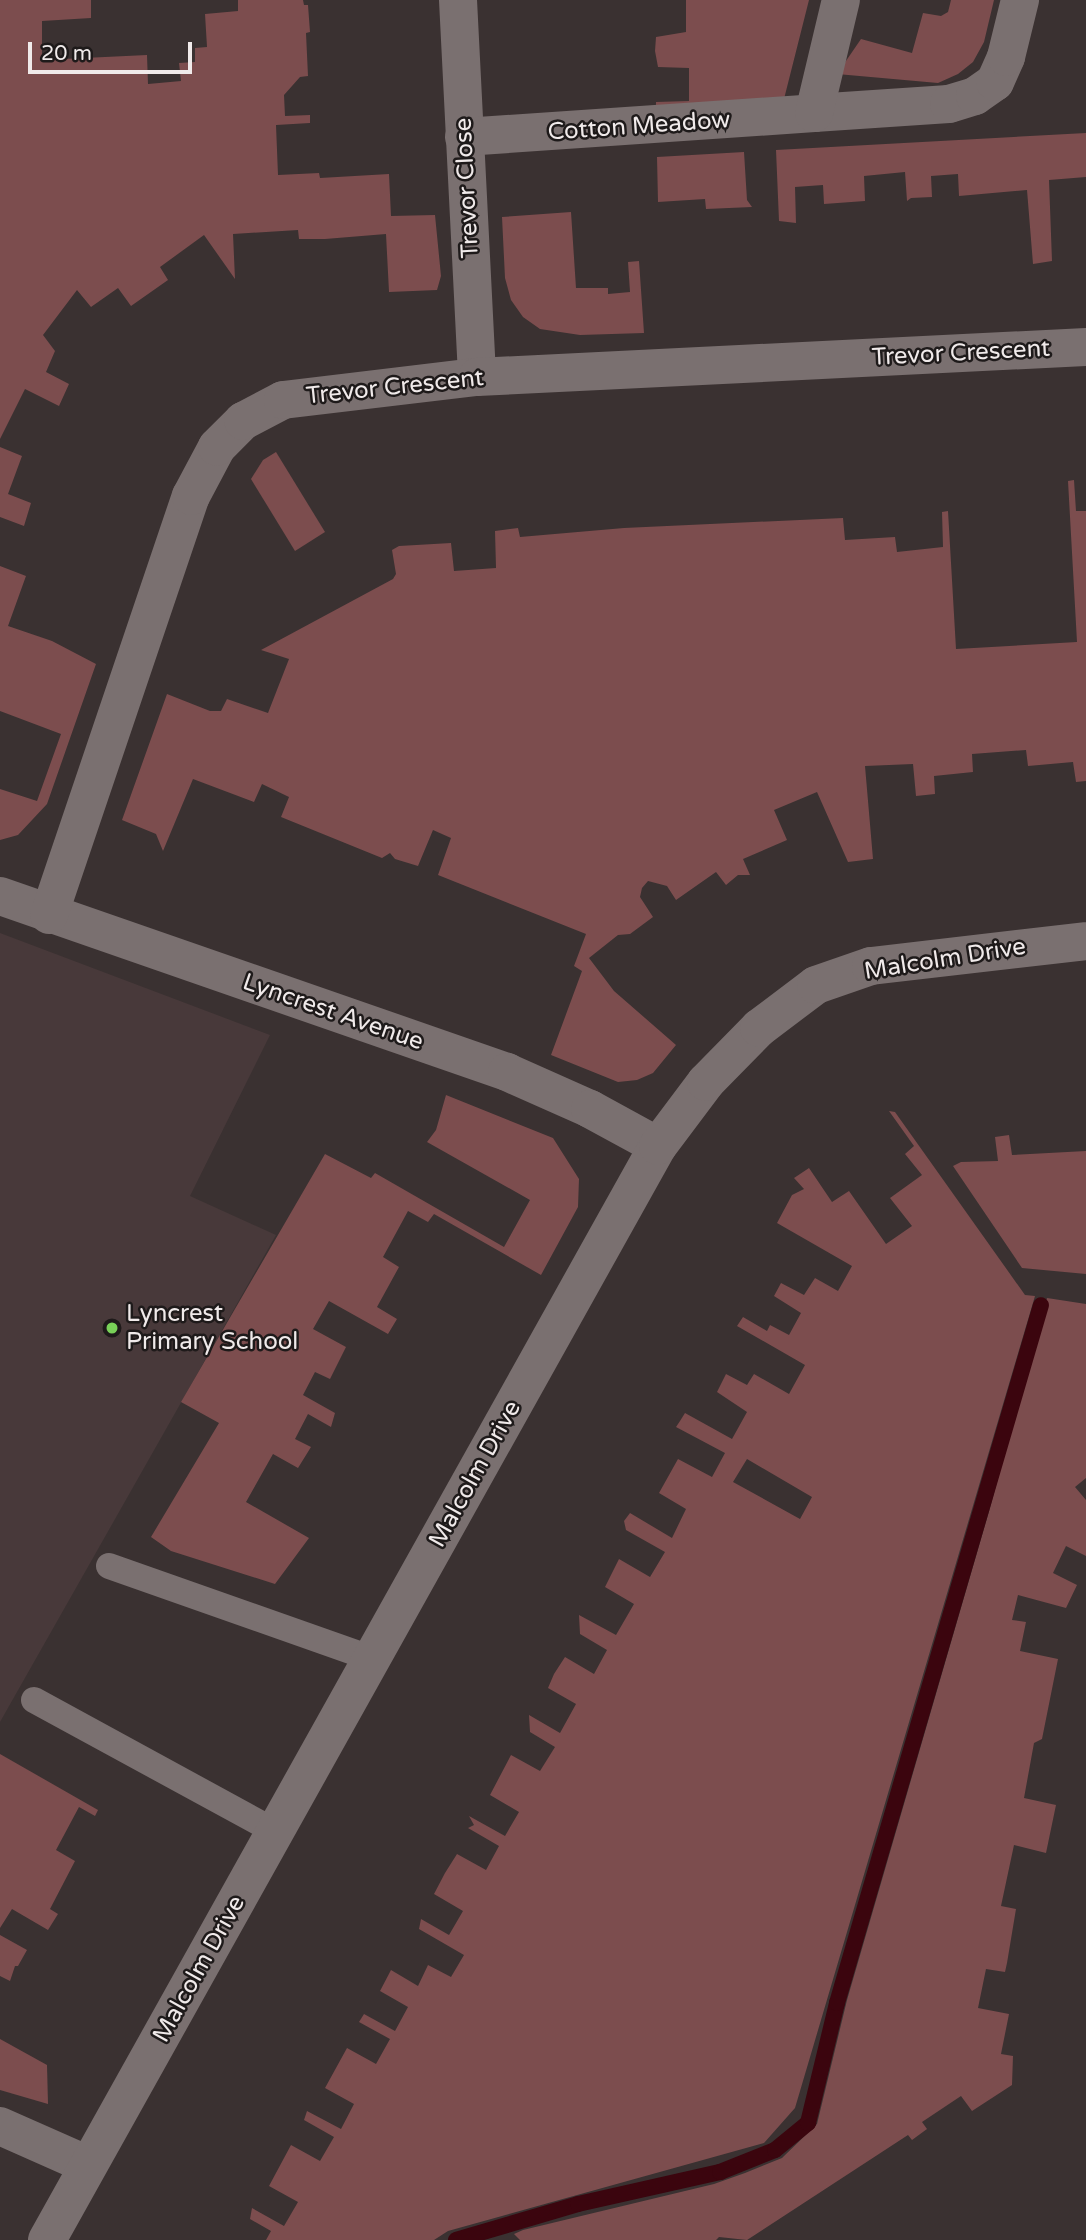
<!DOCTYPE html>
<html>
<head>
<meta charset="utf-8">
<style>
	body { margin:0 }
	#map { position:relative; width:1086px; height:2240px; overflow:hidden; background:#3a3131; font-family:"Varela Round",sans-serif }
	div>[style] { position:absolute }
	[style*='--x'] { left:calc(var(--x)*1px); top:calc(var(--y)*1px); width:calc(var(--w)*1px); rotate:calc(var(--a)*1deg) }
	.built>* { inset:0; background:#48393a }
	.green>* { inset:0; background:#7c4d4e }
	.stream>* { height:16px; margin:-8px; padding:0 8px; transform-origin:8px; border-radius:8px; background:#3b050e }
	.lane>* { height:26px; margin:-13px; padding:0 13px; transform-origin:13px; border-radius:13px; background:#7a7070 }
	.street>* { height:38px; margin:-19px; padding:0 19px; transform-origin:19px; border-radius:19px; background:#7a7070 }
	.dots>* { width:19px; height:19px; translate:-50% -50%; box-sizing:border-box; border:4px solid #1e1a1a; border-radius:50% }
	span { translate:-50% -50%; white-space:nowrap; text-align:center; line-height:1.15; -webkit-text-stroke:5px #1e1a1a; paint-order:stroke }
	.street-label { font-size:24px; color:#f0eaea }
	.poi-label { font-size:24px; color:#f0eaea }
	.left { translate:0 -50%; text-align:left }
	.scale { position:absolute; left:28px; top:42px; width:164px; height:32px; box-sizing:border-box; border:4px solid #f0eaea; border-top:0; padding-left:9px; font-size:21px; line-height:24px; white-space:nowrap; color:#f0eaea; -webkit-text-stroke:5px #1e1a1a; paint-order:stroke }
</style>
</head>
<body>
<div id="map">
	<div class="built">
		<i style="clip-path:polygon(0 933px,270px 1035px,190px 1196px,276px 1235px,0 1722px)"></i>
	</div>
	<div class="green">
		<i style="clip-path:polygon(0 0,91px 0,91px 18px,42px 21px,42px 60px,147px 55px,148px 84px,181px 81px,179px 63px,195px 62px,195px 48px,207px 47px,205px 14px,238px 11px,238px 0,303px 0,304px 5px,308px 5px,310px 32px,306px 33px,308px 76px,300px 77px,284px 95px,285px 116px,310px 115px,310px 123px,276px 125px,278px 175px,319px 173px,320px 178px,389px 174px,391px 216px,435px 215px,441px 276px,437px 290px,389px 292px,386px 234px,325px 239px,299px 239px,298px 230px,233px 234px,235px 279px,204px 235px,160px 267px,168px 280px,131px 306px,118px 288px,91px 307px,77px 290px,43px 335px,55px 351px,46px 372px,69px 384px,59px 406px,25px 389px,0 439px)"></i>
		<i style="clip-path:polygon(686px 0,809px 0,783px 103px,656px 108px,656px 102px,689px 101px,689px 68px,658px 67px,655px 51px,656px 37px,686px 32px)"></i>
		<i style="clip-path:polygon(951px 0,994px 0,984px 42px,973px 62px,958px 74px,938px 83px,837px 74px,861px 39px,912px 53px,923px 13px,941px 16px,948px 12px)"></i>
		<i style="clip-path:polygon(1086px 133px,1086px 177px,1049px 180px,1052px 261px,1033px 264px,1027px 190px,959px 196px,958px 174px,931px 176px,932px 197px,911px 198px,907px 201px,905px 172px,864px 176px,865px 201px,824px 204px,823px 185px,795px 187px,796px 223px,779px 221px,776px 150px)"></i>
		<i style="clip-path:polygon(744px 152px,747px 200px,752px 207px,706px 209px,705px 199px,658px 202px,657px 157px)"></i>
		<i style="clip-path:polygon(571px 212px,576px 288px,608px 288px,608px 294px,630px 292px,628px 262px,639px 261px,644px 333px,580px 335px,540px 329px,523px 317px,511px 300px,505px 278px,502px 217px)"></i>
		<i style="clip-path:polygon(0 447px,22px 456px,8px 494px,31px 503px,24px 526px,0 517px)"></i>
		<i style="clip-path:polygon(276px 452px,325px 532px,295px 551px,251px 479px,263px 460px)"></i>
		<i style="clip-path:polygon(1074px 480px,1076px 511px,1086px 511px,1086px 781px,1076px 782px,1073px 762px,1028px 766px,1026px 750px,972px 754px,973px 772px,934px 776px,935px 794px,916px 796px,913px 764px,865px 766px,873px 859px,848px 862px,817px 792px,774px 810px,787px 840px,743px 859px,750px 875px,738px 875px,726px 885px,716px 872px,676px 900px,667px 886px,648px 881px,642px 888px,640px 897px,653px 917px,630px 934px,618px 935px,589px 958px,614px 991px,676px 1045px,653px 1073px,637px 1080px,618px 1082px,551px 1055px,582px 971px,574px 966px,586px 934px,438px 875px,451px 838px,433px 830px,418px 866px,395px 859px,390px 853px,382px 858px,281px 817px,289px 797px,262px 784px,254px 802px,193px 779px,163px 851px,156px 834px,122px 820px,167px 694px,210px 711px,221px 711px,227px 699px,268px 713px,289px 659px,261px 650px,393px 579px,396px 574px,392px 550px,399px 546px,451px 543px,454px 571px,496px 568px,495px 531px,518px 528px,520px 537px,624px 528px,843px 518px,845px 540px,895px 537px,897px 552px,943px 547px,942px 512px,948px 511px,956px 649px,1077px 642px,1068px 481px)"></i>
		<i style="clip-path:polygon(0 566px,26px 576px,8px 626px,52px 641px,96px 664px,47px 804px,18px 835px,0 840px,0 789px,37px 801px,61px 734px,0 711px)"></i>
		<i style="clip-path:polygon(446px 1095px,553px 1138px,579px 1179px,578px 1207px,541px 1275px,434px 1214px,428px 1222px,408px 1211px,383px 1257px,399px 1267px,377px 1307px,397px 1319px,388px 1334px,329px 1301px,313px 1329px,346px 1347px,330px 1379px,315px 1372px,303px 1395px,335px 1413px,331px 1427px,308px 1414px,295px 1439px,311px 1447px,298px 1468px,273px 1454px,246px 1502px,309px 1538px,275px 1584px,171px 1551px,151px 1537px,219px 1423px,181px 1402px,325px 1154px,371px 1178px,375px 1173px,504px 1247px,530px 1200px,427px 1142px,436px 1130px)"></i>
		<i style="clip-path:polygon(evenodd,889px 1111px,895px 1112px,1025px 1295px,1035px 1296px,795px 2108px,764px 2143px,448px 2231px,434px 2240px,266px 2240px,271px 2231px,250px 2219px,252px 2208px,284px 2226px,298px 2202px,269px 2186px,291px 2145px,320px 2161px,334px 2137px,304px 2120px,307px 2111px,341px 2129px,354px 2104px,325px 2088px,347px 2048px,376px 2064px,390px 2039px,359px 2022px,364px 2014px,395px 2031px,408px 2007px,380px 1991px,391px 1970px,418px 1986px,428px 1965px,451px 1977px,464px 1955px,419px 1929px,421px 1919px,449px 1935px,463px 1911px,434px 1894px,445px 1873px,457px 1854px,486px 1870px,499px 1846px,468px 1828px,474px 1825px,469px 1816px,505px 1836px,519px 1812px,490px 1795px,511px 1755px,540px 1771px,555px 1747px,530px 1732px,529px 1715px,560px 1733px,576px 1704px,548px 1688px,554px 1674px,565px 1657px,594px 1674px,607px 1650px,580px 1634px,579px 1615px,616px 1635px,634px 1604px,605px 1587px,619px 1559px,650px 1577px,665px 1552px,626px 1530px,624px 1521px,630px 1513px,672px 1538px,686px 1509px,659px 1493px,678px 1459px,712px 1477px,725px 1453px,676px 1427px,680px 1421px,685px 1413px,732px 1439px,747px 1412px,717px 1392px,726px 1374px,747px 1385px,754px 1374px,789px 1394px,805px 1365px,737px 1326px,743px 1317px,767px 1331px,770px 1325px,789px 1335px,801px 1313px,774px 1296px,781px 1283px,804px 1295px,815px 1278px,838px 1291px,852px 1266px,777px 1223px,792px 1195px,804px 1189px,794px 1178px,809px 1168px,832px 1202px,849px 1191px,886px 1244px,912px 1226px,890px 1198px,922px 1175px,905px 1154px,914px 1146px,889px 1111px,747px 1459px,812px 1497px,800px 1519px,733px 1482px,747px 1459px)"></i>
		<i style="clip-path:polygon(1009px 1135px,1012px 1155px,1086px 1151px,1086px 1274px,1022px 1268px,953px 1166px,961px 1162px,998px 1161px,995px 1137px)"></i>
		<i style="clip-path:polygon(1047px 1298px,1086px 1304px,1086px 1478px,1075px 1487px,1086px 1500px,1086px 1556px,1066px 1546px,1053px 1573px,1077px 1585px,1066px 1608px,1018px 1595px,1012px 1620px,1026px 1622px,1020px 1651px,1058px 1659px,1042px 1739px,1034px 1743px,1024px 1798px,1056px 1805px,1046px 1853px,1014px 1845px,1001px 1906px,1016px 1909px,1007px 1963px,1005px 1972px,986px 1969px,978px 2008px,1009px 2014px,1001px 2054px,1013px 2056px,1012px 2085px,972px 2111px,961px 2096px,922px 2122px,927px 2129px,912px 2140px,908px 2135px,747px 2240px,719px 2237px,716px 2240px,520px 2240px,514px 2234px,523px 2230px,714px 2184px,745px 2173px,782px 2158px,817px 2124px,847px 2000px,990px 1508px)"></i>
		<i style="clip-path:polygon(0 1754px,98px 1810px,95px 1816px,79px 1807px,56px 1850px,75px 1861px,50px 1909px,58px 1914px,48px 1930px,12px 1909px,0 1928px)"></i>
		<i style="clip-path:polygon(0 1935px,27px 1950px,18px 1966px,15px 1966px,10px 1981px,0 1976px)"></i>
		<i style="clip-path:polygon(0 2039px,47px 2065px,48px 2104px,0 2090px)"></i>
	</div>
	<div class="stream">
		<i style="--x:456;--y:2240;--w:127;--a:-16.4"></i>
		<i style="--x:578;--y:2204;--w:146;--a:-12.7"></i>
		<i style="--x:720;--y:2172;--w:59;--a:-21.8"></i>
		<i style="--x:775;--y:2150;--w:43;--a:-39.3"></i>
		<i style="--x:808;--y:2123;--w:123;--a:-76.4"></i>
		<i style="--x:837;--y:2003;--w:727;--a:-73.71"></i>
	</div>
	<div class="lane">
		<i style="--x:109;--y:1566;--w:280;--a:19.4"></i>
		<i style="--x:34;--y:1700;--w:276;--a:28.6"></i>
	</div>
	<div class="street">
		<i style="--x:458;--y:0;--w:377;--a:87.1"></i>
		<i style="--x:814;--y:113;--w:135;--a:-3.8"></i>
		<i style="--x:949;--y:104;--w:27;--a:-17"></i>
		<i style="--x:975;--y:96;--w:24;--a:-35"></i>
		<i style="--x:995;--y:82;--w:27;--a:-66"></i>
		<i style="--x:1006;--y:57;--w:59;--a:-76.2"></i>
		<i style="--x:464;--y:137;--w:351;--a:-3.9"></i>
		<i style="--x:814;--y:113;--w:116;--a:-76.6"></i>
		<i style="--x:0;--y:896;--w:537;--a:19.14"></i>
		<i style="--x:507;--y:1072;--w:91;--a:24"></i>
		<i style="--x:590;--y:1109;--w:77;--a:28.6"></i>
		<i style="--x:49;--y:915;--w:442;--a:-71.3"></i>
		<i style="--x:191;--y:496;--w:55;--a:-62"></i>
		<i style="--x:217;--y:447;--w:37;--a:-45"></i>
		<i style="--x:243;--y:421;--w:45;--a:-27.7"></i>
		<i style="--x:283;--y:400;--w:195;--a:-6.8"></i>
		<i style="--x:477;--y:377;--w:610;--a:-2.82"></i>
		<i style="--x:0;--y:2126;--w:96;--a:23.9"></i>
		<i style="--x:47;--y:2240;--w:1253;--a:-60.82"></i>
		<i style="--x:658;--y:1146;--w:80;--a:-53.1"></i>
		<i style="--x:706;--y:1082;--w:76;--a:-45.5"></i>
		<i style="--x:759;--y:1028;--w:71;--a:-37"></i>
		<i style="--x:816;--y:985;--w:58;--a:-19.1"></i>
		<i style="--x:871;--y:966;--w:216;--a:-6.6"></i>
	</div>
	<div class="dots">
		<i style="left:112px;top:1328px;background:#79d158"></i>
	</div>
	<div class="street-label">
		<span style="left:639px;top:126px;rotate:-4deg">Cotton Meadow</span>
		<span style="left:467px;top:188px;rotate:-93deg">Trevor Close</span>
		<span style="left:961px;top:353px;rotate:-3deg">Trevor Crescent</span>
		<span style="left:395px;top:387px;rotate:-6deg">Trevor Crescent</span>
		<span style="left:945px;top:959px;rotate:-9deg">Malcolm Drive</span>
		<span style="left:333px;top:1012px;rotate:19deg">Lyncrest Avenue</span>
		<span style="left:475px;top:1474px;rotate:-61deg">Malcolm Drive</span>
		<span style="left:199px;top:1969px;rotate:-61deg">Malcolm Drive</span>
	</div>
	<div class="poi-label">
		<span class="left" style="left:126px;top:1328px">Lyncrest<br>Primary School</span>
	</div>
	<div class="scale">20 m</div>
</div>
</body>
</html>
